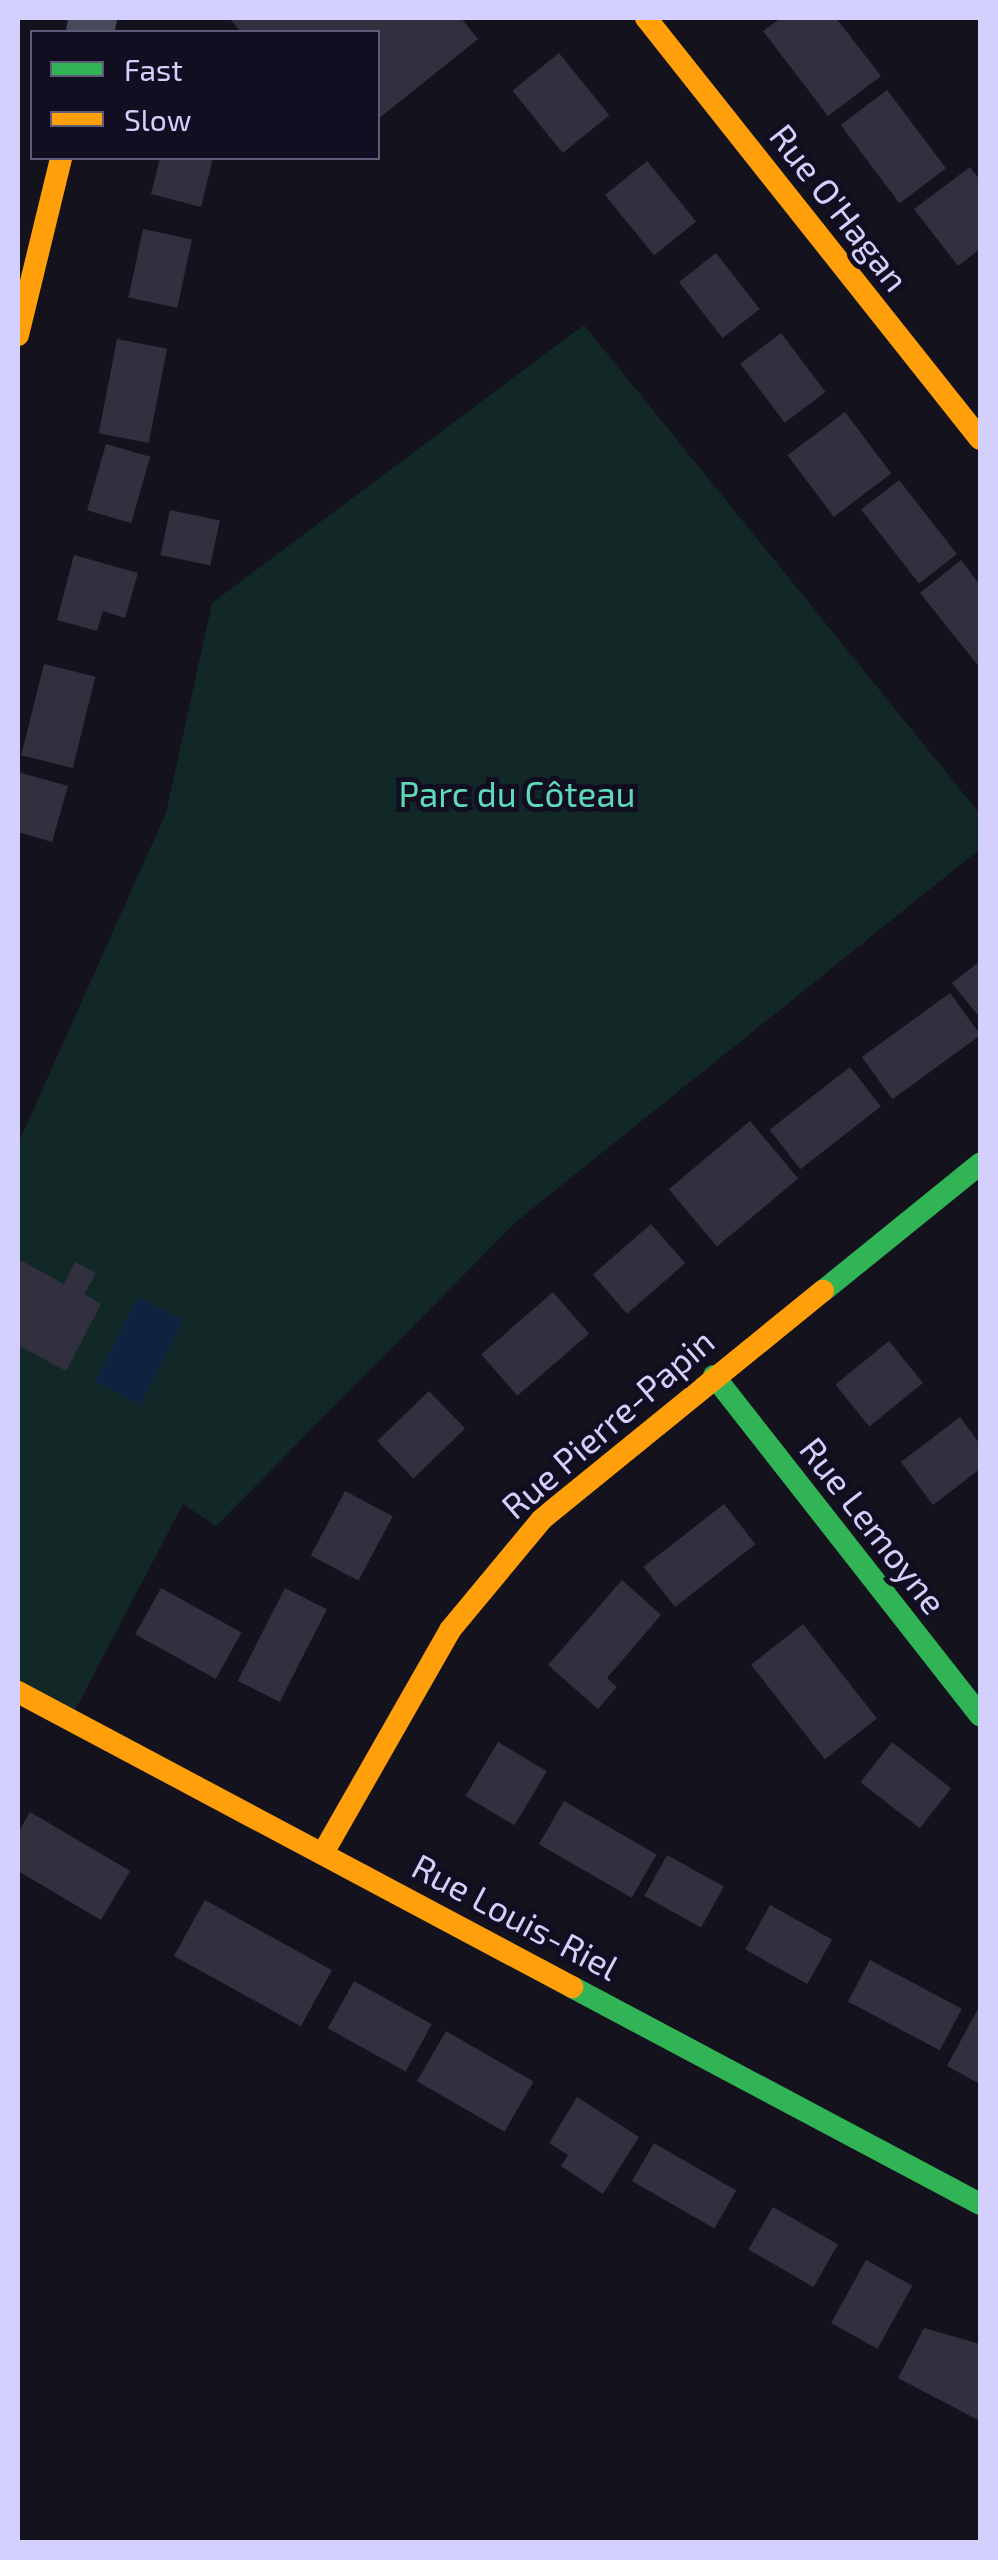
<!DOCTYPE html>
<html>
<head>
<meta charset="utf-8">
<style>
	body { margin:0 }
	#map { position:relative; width:998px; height:2560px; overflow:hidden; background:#14121d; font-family:"Exo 2",sans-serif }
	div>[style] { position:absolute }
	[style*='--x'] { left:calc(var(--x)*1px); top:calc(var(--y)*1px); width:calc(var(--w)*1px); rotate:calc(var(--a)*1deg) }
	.green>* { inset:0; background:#112827 }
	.water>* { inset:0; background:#0f2341; transform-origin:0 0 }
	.building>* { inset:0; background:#32303f; transform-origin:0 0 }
	.street>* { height:48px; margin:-24px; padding:0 24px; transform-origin:24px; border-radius:24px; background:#48485d }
	.fast>* { height:22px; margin:-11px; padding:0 11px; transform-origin:11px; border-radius:11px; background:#30b455 }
	.slow>* { height:22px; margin:-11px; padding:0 11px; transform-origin:11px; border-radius:11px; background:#ff9f0a }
	span { translate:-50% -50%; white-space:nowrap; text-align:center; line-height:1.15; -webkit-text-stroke:10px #110e21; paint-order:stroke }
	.street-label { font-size:35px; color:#d3d0fd }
	.park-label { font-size:35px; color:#5fdab7 }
	.frame { position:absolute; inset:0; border:20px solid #d3d0fd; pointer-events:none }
	.legend { position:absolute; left:30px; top:30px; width:350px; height:130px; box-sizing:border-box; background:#110e21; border:2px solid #5f5c79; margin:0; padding:12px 18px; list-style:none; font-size:30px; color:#d3d0fd }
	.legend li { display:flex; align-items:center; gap:20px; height:50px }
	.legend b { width:50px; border:2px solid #5f5c79 }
</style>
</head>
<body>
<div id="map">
	<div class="green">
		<i style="clip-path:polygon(584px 325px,980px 814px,980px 849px,517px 1221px,216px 1526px,183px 1504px,70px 1720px,18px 1692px,18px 1144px,166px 813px,212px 603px)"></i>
	</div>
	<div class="water">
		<i style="left:138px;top:1297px;width:51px;height:95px;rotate:27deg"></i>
	</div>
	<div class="building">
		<i style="clip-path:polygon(229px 18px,461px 18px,478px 39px,378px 119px,378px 32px,241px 32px)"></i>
		<i style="clip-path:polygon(781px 18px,836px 18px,881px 76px,828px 116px,763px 31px)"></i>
		<i style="left:559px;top:53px;width:80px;height:60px;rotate:51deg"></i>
		<i style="left:887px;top:90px;width:98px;height:58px;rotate:53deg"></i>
		<i style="clip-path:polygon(160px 158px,213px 158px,201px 207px,151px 194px)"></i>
		<i style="left:647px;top:161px;width:78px;height:54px;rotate:51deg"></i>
		<i style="clip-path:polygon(970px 167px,980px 180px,980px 249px,958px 266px,914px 209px)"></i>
		<i style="left:143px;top:229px;width:50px;height:70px;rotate:12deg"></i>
		<i style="left:716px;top:253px;width:71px;height:47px;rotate:52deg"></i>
		<i style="left:781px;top:333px;width:74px;height:51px;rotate:53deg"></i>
		<i style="left:117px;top:339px;width:51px;height:96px;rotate:11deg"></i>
		<i style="left:845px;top:412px;width:77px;height:72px;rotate:53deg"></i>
		<i style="left:106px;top:444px;width:46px;height:69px;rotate:16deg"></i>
		<i style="left:899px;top:480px;width:94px;height:48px;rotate:52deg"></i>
		<i style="left:170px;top:510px;width:51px;height:46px;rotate:12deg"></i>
		<i style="clip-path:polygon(74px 555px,138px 573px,125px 618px,103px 611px,97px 631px,57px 620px)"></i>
		<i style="clip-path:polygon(961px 560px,980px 585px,980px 668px,920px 593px)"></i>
		<i style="left:44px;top:664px;width:53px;height:94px;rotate:14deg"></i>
		<i style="clip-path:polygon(18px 772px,68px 786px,52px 842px,18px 832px)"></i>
		<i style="clip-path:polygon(980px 961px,980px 1018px,952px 983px)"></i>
		<i style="left:950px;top:993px;width:52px;height:109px;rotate:54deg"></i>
		<i style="left:850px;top:1067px;width:50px;height:102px;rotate:52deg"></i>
		<i style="left:750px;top:1121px;width:75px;height:106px;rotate:50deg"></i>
		<i style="left:651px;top:1224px;width:52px;height:77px;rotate:49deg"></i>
		<i style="clip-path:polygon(18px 1259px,64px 1284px,75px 1262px,96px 1273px,84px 1294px,101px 1304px,66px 1371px,18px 1345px)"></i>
		<i style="left:553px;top:1292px;width:55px;height:95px;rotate:49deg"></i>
		<i style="left:889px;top:1341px;width:54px;height:69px;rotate:51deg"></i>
		<i style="left:429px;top:1391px;width:52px;height:72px;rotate:46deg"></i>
		<i style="clip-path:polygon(960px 1417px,980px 1444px,980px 1469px,933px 1505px,901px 1462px)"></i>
		<i style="left:345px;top:1491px;width:54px;height:73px;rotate:28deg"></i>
		<i style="left:724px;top:1504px;width:51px;height:102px;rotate:52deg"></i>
		<i style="clip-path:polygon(622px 1580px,661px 1615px,607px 1678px,617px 1687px,598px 1709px,548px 1665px)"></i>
		<i style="left:161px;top:1588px;width:92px;height:53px;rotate:29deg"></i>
		<i style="left:285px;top:1588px;width:47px;height:104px;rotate:27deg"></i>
		<i style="left:803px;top:1624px;width:120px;height:66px;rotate:52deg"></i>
		<i style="left:498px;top:1742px;width:57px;height:63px;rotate:31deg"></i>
		<i style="left:892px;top:1742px;width:75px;height:51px;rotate:38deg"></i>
		<i style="left:564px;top:1801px;width:107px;height:50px;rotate:30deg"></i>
		<i style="clip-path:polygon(30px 1812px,130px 1871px,101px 1920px,18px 1871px,18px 1833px)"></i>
		<i style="left:667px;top:1855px;width:65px;height:47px;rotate:29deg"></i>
		<i style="left:205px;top:1900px;width:145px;height:64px;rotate:29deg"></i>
		<i style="left:770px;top:1905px;width:71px;height:51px;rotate:29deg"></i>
		<i style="left:870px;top:1960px;width:104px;height:47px;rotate:28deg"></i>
		<i style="left:354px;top:1981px;width:89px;height:54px;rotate:29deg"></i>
		<i style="clip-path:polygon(980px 2005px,980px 2084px,947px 2066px)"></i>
		<i style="left:446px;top:2031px;width:101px;height:58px;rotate:30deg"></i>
		<i style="clip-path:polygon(577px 2097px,639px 2137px,603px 2194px,561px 2166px,568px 2155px,549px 2143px)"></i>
		<i style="left:654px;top:2143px;width:95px;height:44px;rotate:30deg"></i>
		<i style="left:773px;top:2207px;width:75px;height:49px;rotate:30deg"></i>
		<i style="left:866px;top:2260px;width:53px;height:72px;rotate:29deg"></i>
		<i style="clip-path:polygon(924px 2328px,980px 2344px,980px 2421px,898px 2378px)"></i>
	</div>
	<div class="street">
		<i style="--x:90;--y:32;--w:14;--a:-78"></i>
	</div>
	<div class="fast">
		<i style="--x:823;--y:1291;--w:202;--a:-39"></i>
		<i style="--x:714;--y:1376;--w:431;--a:51.9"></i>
		<i style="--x:572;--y:1987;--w:462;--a:28"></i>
	</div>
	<div class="slow">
		<i style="--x:646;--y:18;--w:537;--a:51.57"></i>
		<i style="--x:18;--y:335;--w:182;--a:-76.3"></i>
		<i style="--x:18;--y:1692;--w:628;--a:28.03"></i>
		<i style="--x:323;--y:1853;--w:257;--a:-60.3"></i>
		<i style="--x:450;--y:1630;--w:144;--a:-50.3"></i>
		<i style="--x:542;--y:1519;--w:362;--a:-39.1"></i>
	</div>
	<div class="street-label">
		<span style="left:840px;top:207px;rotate:52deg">Rue O'Hagan</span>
		<span style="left:607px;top:1423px;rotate:-41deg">Rue Pierre-Papin</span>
		<span style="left:874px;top:1525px;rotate:52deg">Rue Lemoyne</span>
		<span style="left:516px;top:1916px;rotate:28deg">Rue Louis-Riel</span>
	</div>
	<div class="park-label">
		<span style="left:517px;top:793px">Parc du Côteau</span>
	</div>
	<div class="frame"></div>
	<ul class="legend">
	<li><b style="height:12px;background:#30b455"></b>Fast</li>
	<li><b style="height:12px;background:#ff9f0a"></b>Slow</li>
	</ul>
</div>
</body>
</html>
